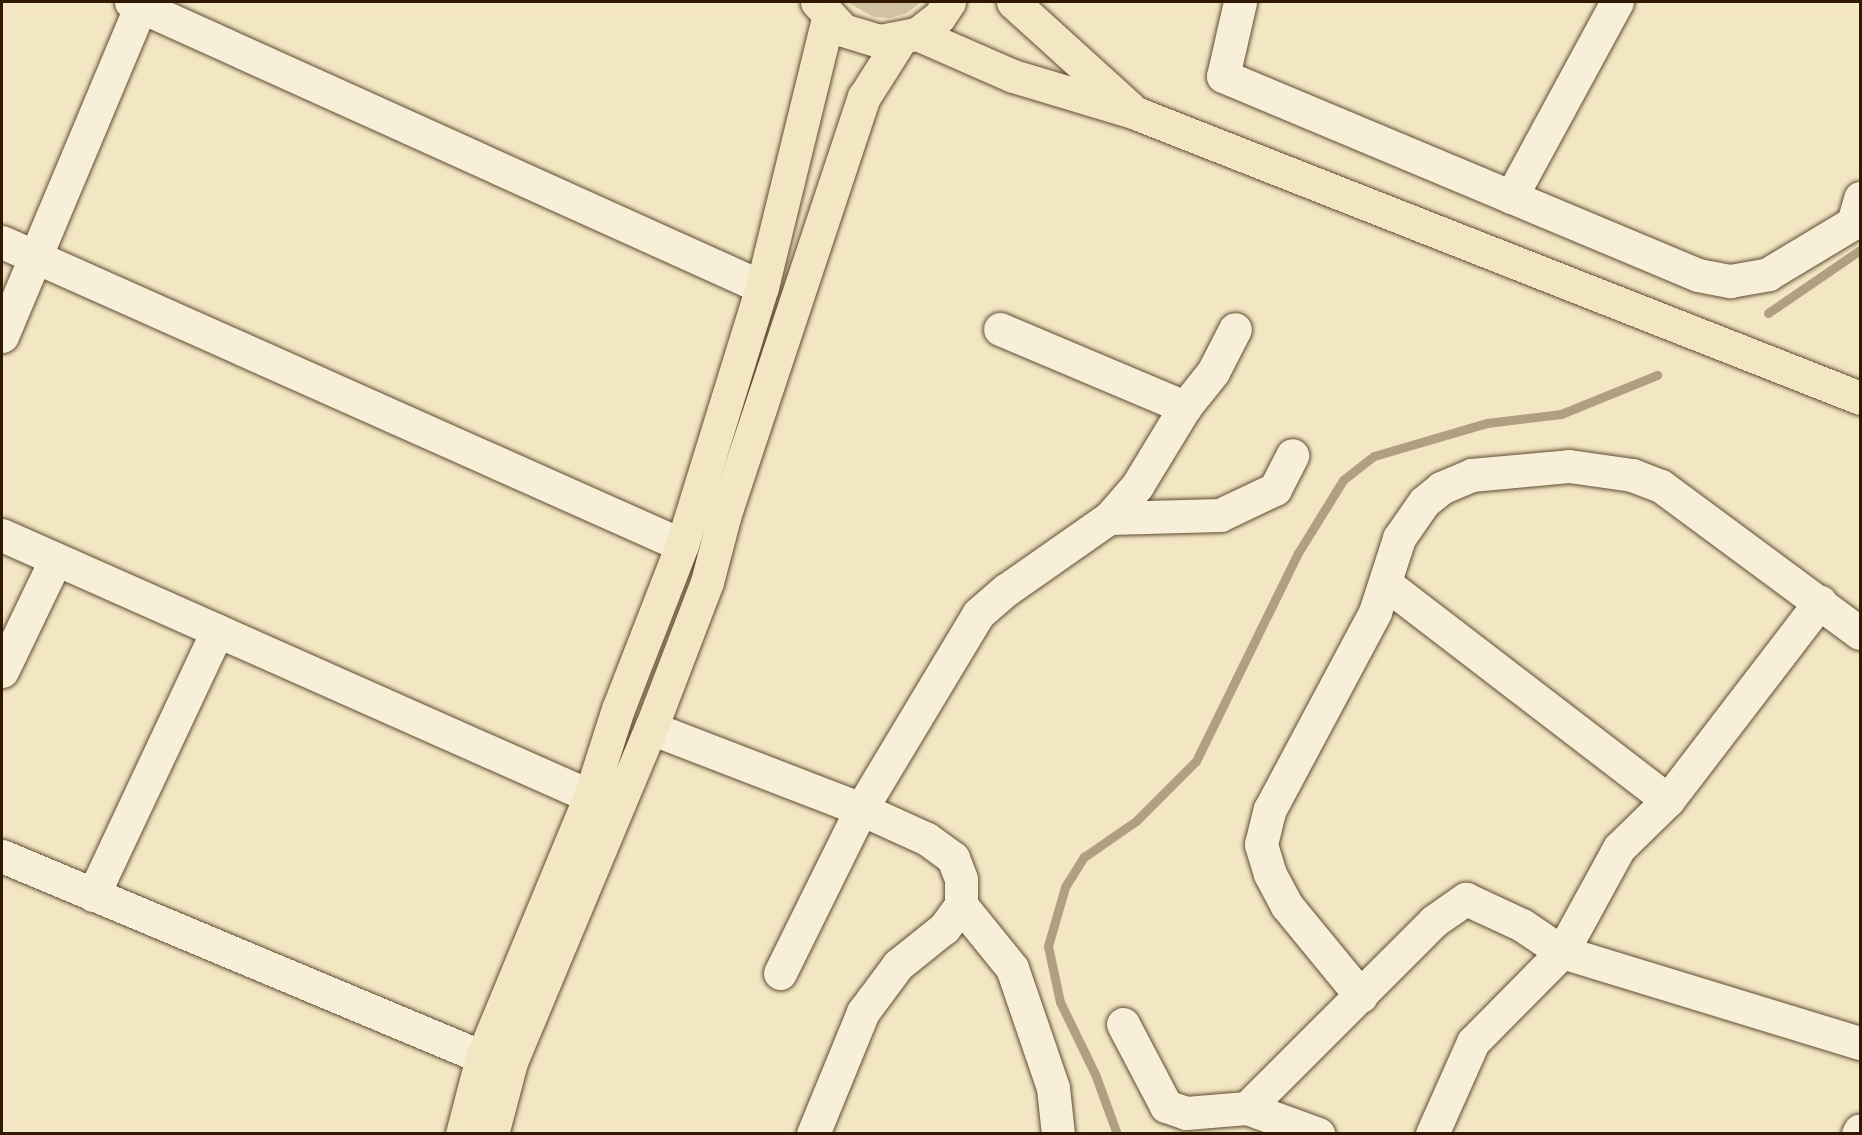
<!DOCTYPE html>
<html>
<head>
<meta charset="utf-8">
<style>
	body { margin:0 }
	#map { position:relative; width:1862px; height:1135px; overflow:hidden; background:#f2e6c3; font-family:"IM FELL DW Pica",serif }
	div>[style] { position:absolute }
	[style*='--x'] { left:calc(var(--x)*1px); top:calc(var(--y)*1px); width:calc(var(--w)*1px); rotate:calc(var(--a)*1deg) }
	.green>* { inset:0; background:#d1c3a2 }
	.stream>* { height:9px; margin:-4.5px; padding:0 4.5px; transform-origin:4.5px; border-radius:4.5px; background:#b0a081 }
	.roads { filter:drop-shadow(0 0 2px #604c31) drop-shadow(0 0 2px #604c31) }
	.minor>* { height:33px; margin:-16.5px; padding:0 16.5px; transform-origin:16.5px; border-radius:16.5px; background:#f7efd8 }
	.major>* { height:33px; margin:-16.5px; padding:0 16.5px; transform-origin:16.5px; border-radius:16.5px; background:#f2e6c3 }
	span { translate:-50% -50%; white-space:nowrap; text-align:center; line-height:1.15; -webkit-text-stroke:4.5px #f7efd8; paint-order:stroke }
	.frame { position:absolute; inset:0; border:3px solid #301900; pointer-events:none }
</style>
</head>
<body>
<div id="map">
	<div class="green">
		<i style="clip-path:polygon(847px 2px,921px 2px,907px 13px,890px 18px,874px 17px)"></i>
	</div>
	<div class="stream">
		<i style="--x:1768;--y:313;--w:112;--a:-34.4"></i>
		<i style="--x:1117;--y:1134;--w:64;--a:-110.1"></i>
		<i style="--x:1095;--y:1074;--w:80;--a:-115.9"></i>
		<i style="--x:1060;--y:1002;--w:57;--a:-102.1"></i>
		<i style="--x:1048;--y:946;--w:61;--a:-73.9"></i>
		<i style="--x:1065;--y:887;--w:36;--a:-58"></i>
		<i style="--x:1084;--y:857;--w:63;--a:-34.7"></i>
		<i style="--x:1136;--y:821;--w:85;--a:-45"></i>
		<i style="--x:1196;--y:761;--w:232;--a:-63.9"></i>
		<i style="--x:1298;--y:553;--w:86;--a:-58.3"></i>
		<i style="--x:1343;--y:480;--w:39;--a:-38"></i>
		<i style="--x:1374;--y:456;--w:118;--a:-16.3"></i>
		<i style="--x:1487;--y:423;--w:75;--a:-6.9"></i>
		<i style="--x:1561;--y:414;--w:104;--a:-22.1"></i>
	</div>
	<div class="roads">
		<div class="minor">
			<i style="--x:131;--y:2;--w:692;--a:24.31"></i>
			<i style="--x:1240;--y:2;--w:76;--a:102.9"></i>
			<i style="--x:1223;--y:76;--w:515;--a:22.73"></i>
			<i style="--x:1698;--y:275;--w:33;--a:11"></i>
			<i style="--x:1730;--y:281;--w:39;--a:-10"></i>
			<i style="--x:1768;--y:274;--w:99;--a:-31"></i>
			<i style="--x:1853;--y:223;--w:26;--a:-74"></i>
			<i style="--x:1511;--y:197;--w:222;--a:-61.5"></i>
			<i style="--x:2;--y:242;--w:744;--a:24.02"></i>
			<i style="--x:1000;--y:329;--w:201;--a:22.9"></i>
			<i style="--x:2;--y:336;--w:358;--a:-67.2"></i>
			<i style="--x:1109;--y:518;--w:111;--a:-1.5"></i>
			<i style="--x:1220;--y:515;--w:61;--a:-25.3"></i>
			<i style="--x:1275;--y:489;--w:38;--a:-63"></i>
			<i style="--x:2;--y:535;--w:643;--a:23.94"></i>
			<i style="--x:1386;--y:584;--w:355;--a:37.5"></i>
			<i style="--x:2;--y:671;--w:124;--a:-64.3"></i>
			<i style="--x:651;--y:728;--w:225;--a:21.1"></i>
			<i style="--x:861;--y:809;--w:72;--a:24.4"></i>
			<i style="--x:927;--y:839;--w:32;--a:36"></i>
			<i style="--x:953;--y:858;--w:22;--a:69"></i>
			<i style="--x:961;--y:879;--w:26;--a:90"></i>
			<i style="--x:961;--y:905;--w:29;--a:126"></i>
			<i style="--x:944;--y:928;--w:59;--a:141.2"></i>
			<i style="--x:898;--y:965;--w:59;--a:126.7"></i>
			<i style="--x:863;--y:1012;--w:132;--a:112.3"></i>
			<i style="--x:2;--y:856;--w:520;--a:22.72"></i>
			<i style="--x:93;--y:895;--w:292;--a:-64.8"></i>
			<i style="--x:961;--y:905;--w:81;--a:51"></i>
			<i style="--x:1012;--y:968;--w:127;--a:71.1"></i>
			<i style="--x:1053;--y:1088;--w:46;--a:83.8"></i>
			<i style="--x:780;--y:973;--w:183;--a:-63.7"></i>
			<i style="--x:861;--y:809;--w:227;--a:-59"></i>
			<i style="--x:978;--y:614;--w:37;--a:-41"></i>
			<i style="--x:1006;--y:590;--w:126;--a:-35"></i>
			<i style="--x:1109;--y:518;--w:43;--a:-48.8"></i>
			<i style="--x:1137;--y:486;--w:92;--a:-58.7"></i>
			<i style="--x:1185;--y:407;--w:45;--a:-51.3"></i>
			<i style="--x:1213;--y:372;--w:48;--a:-62.9"></i>
			<i style="--x:1361;--y:996;--w:117;--a:-129.4"></i>
			<i style="--x:1287;--y:906;--w:36;--a:-118"></i>
			<i style="--x:1270;--y:874;--w:31;--a:-107"></i>
			<i style="--x:1261;--y:844;--w:36;--a:-76"></i>
			<i style="--x:1270;--y:809;--w:223;--a:-61.9"></i>
			<i style="--x:1375;--y:612;--w:78;--a:-72"></i>
			<i style="--x:1399;--y:538;--w:44;--a:-55.2"></i>
			<i style="--x:1424;--y:502;--w:22;--a:-39"></i>
			<i style="--x:1441;--y:488;--w:33;--a:-23"></i>
			<i style="--x:1471;--y:475;--w:98;--a:-5.2"></i>
			<i style="--x:1569;--y:466;--w:64;--a:8.1"></i>
			<i style="--x:1632;--y:475;--w:31;--a:21"></i>
			<i style="--x:1661;--y:486;--w:247;--a:36.5"></i>
			<i style="--x:1123;--y:1024;--w:93;--a:62.3"></i>
			<i style="--x:1166;--y:1106;--w:21;--a:19"></i>
			<i style="--x:1186;--y:1113;--w:61;--a:-4.7"></i>
			<i style="--x:1247;--y:1108;--w:76;--a:20.1"></i>
			<i style="--x:1247;--y:1108;--w:264;--a:-45"></i>
			<i style="--x:1434;--y:921;--w:39;--a:-35"></i>
			<i style="--x:1466;--y:899;--w:62;--a:24.9"></i>
			<i style="--x:1522;--y:925;--w:48;--a:34"></i>
			<i style="--x:1562;--y:952;--w:312;--a:17"></i>
			<i style="--x:1432;--y:1134;--w:101;--a:-66"></i>
			<i style="--x:1473;--y:1042;--w:127;--a:-45.3"></i>
			<i style="--x:1562;--y:952;--w:119;--a:-61.3"></i>
			<i style="--x:1619;--y:848;--w:69;--a:-44.4"></i>
			<i style="--x:1668;--y:800;--w:250;--a:-52.5"></i>
			<i style="--x:1858;--y:1134;--w:4;--a:-63"></i>
		</div>
		<div class="major">
			<i style="--x:817;--y:2;--w:38;--a:47"></i>
			<i style="--x:843;--y:30;--w:39;--a:17"></i>
			<i style="--x:880;--y:41;--w:38;--a:-11"></i>
			<i style="--x:917;--y:34;--w:28;--a:-38"></i>
			<i style="--x:939;--y:17;--w:18;--a:-56"></i>
			<i style="--x:1013;--y:2;--w:158;--a:42.2"></i>
			<i style="--x:917;--y:34;--w:105;--a:23.6"></i>
			<i style="--x:1013;--y:76;--w:125;--a:16.7"></i>
			<i style="--x:1133;--y:112;--w:781;--a:21.47"></i>
			<i style="--x:462;--y:1134;--w:80;--a:-75.4"></i>
			<i style="--x:482;--y:1057;--w:282;--a:-67.5"></i>
			<i style="--x:590;--y:796;--w:91;--a:-72.2"></i>
			<i style="--x:618;--y:709;--w:176;--a:-68.7"></i>
			<i style="--x:682;--y:545;--w:270;--a:-72.8"></i>
			<i style="--x:762;--y:287;--w:277;--a:-76.2"></i>
			<i style="--x:492;--y:1134;--w:74;--a:-75.2"></i>
			<i style="--x:511;--y:1062;--w:362;--a:-67.3"></i>
			<i style="--x:651;--y:728;--w:156;--a:-69"></i>
			<i style="--x:707;--y:582;--w:70;--a:-75.2"></i>
			<i style="--x:725;--y:514;--w:440;--a:-71.6"></i>
			<i style="--x:864;--y:97;--w:67;--a:-57.7"></i>
		</div>
	</div>
	<div class="frame"></div>
</div>
</body>
</html>
